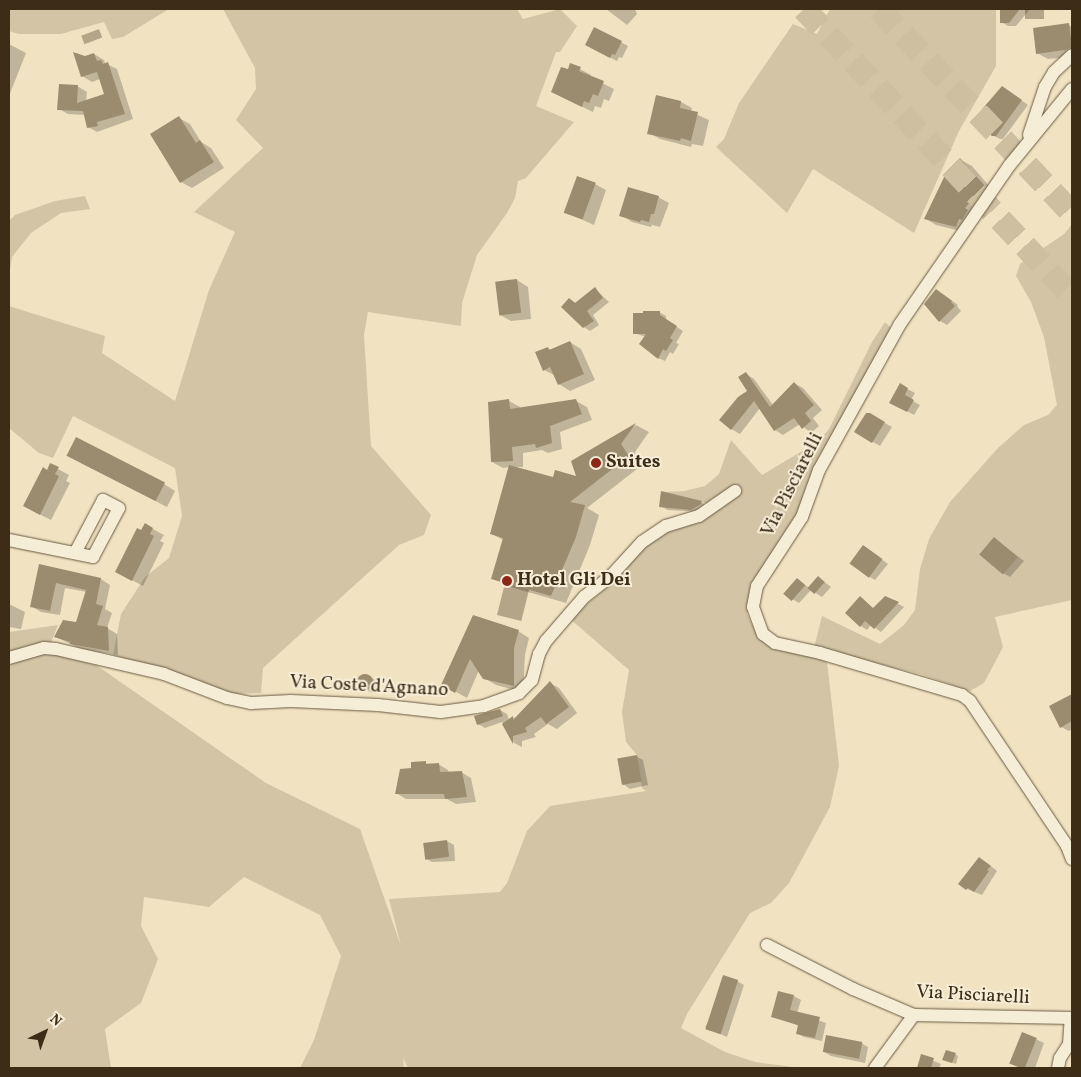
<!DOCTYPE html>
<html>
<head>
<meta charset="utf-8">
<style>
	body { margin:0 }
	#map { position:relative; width:1081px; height:1077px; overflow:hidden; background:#f1e3c2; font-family:Vollkorn,serif }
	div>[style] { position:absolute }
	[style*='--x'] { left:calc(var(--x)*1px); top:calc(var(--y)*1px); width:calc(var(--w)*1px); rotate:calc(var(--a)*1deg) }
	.green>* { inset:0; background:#d2c4a5 }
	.water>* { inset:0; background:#b4a588; transform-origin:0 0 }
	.shadow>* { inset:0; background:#0003 }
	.building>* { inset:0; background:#9b8c70; transform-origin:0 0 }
	.round { border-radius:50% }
	.motorway-tunnel>* { height:24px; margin-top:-12px; transform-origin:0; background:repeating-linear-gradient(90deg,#cdbfa0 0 24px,transparent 0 36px) }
	.roads { filter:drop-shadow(0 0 1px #6a5a42) drop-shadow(0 0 1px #6a5a42) }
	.minor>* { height:12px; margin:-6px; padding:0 6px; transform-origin:6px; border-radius:6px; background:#f6edd7 }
	.dots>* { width:14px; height:14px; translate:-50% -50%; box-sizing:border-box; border:2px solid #f6edd7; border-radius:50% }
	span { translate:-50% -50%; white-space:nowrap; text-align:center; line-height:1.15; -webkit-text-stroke:4px #f6edd7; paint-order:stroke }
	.poi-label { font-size:19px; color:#3d2d17; font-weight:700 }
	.left { translate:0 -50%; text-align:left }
	.street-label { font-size:19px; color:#3d2d17 }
	.frame { position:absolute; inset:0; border:10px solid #3d2d17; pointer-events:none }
	.north { position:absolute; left:20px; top:1007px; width:50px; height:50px; -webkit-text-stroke:4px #f6edd7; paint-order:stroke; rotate:42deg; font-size:14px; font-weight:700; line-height:20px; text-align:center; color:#3d2d17 }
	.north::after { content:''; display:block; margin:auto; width:18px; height:22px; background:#3d2d17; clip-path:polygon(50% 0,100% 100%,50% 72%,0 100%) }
</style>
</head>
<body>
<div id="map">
	<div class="green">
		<i style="clip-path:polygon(9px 9px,169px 9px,123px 37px,112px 39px,104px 22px,61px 34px,19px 34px,9px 31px)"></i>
		<i style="clip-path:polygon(223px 9px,517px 9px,523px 19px,560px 9px,577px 26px,560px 52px,556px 52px,536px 106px,574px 122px,526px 178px,518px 181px,515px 198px,507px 213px,477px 255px,462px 303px,461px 326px,368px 312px,364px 335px,371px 446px,431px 515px,424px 535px,399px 545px,263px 668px,261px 693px,234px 694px,113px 655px,121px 614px,145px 577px,169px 558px,182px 516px,175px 468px,73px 416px,53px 458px,39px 453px,9px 428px,9px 306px,105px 336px,102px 353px,175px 401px,209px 290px,235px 232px,194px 212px,263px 148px,236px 120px,256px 89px,255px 68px)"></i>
		<i style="clip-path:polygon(830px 9px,996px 9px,996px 66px,959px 131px,914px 233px,813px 169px,787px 213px,716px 147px,724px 139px,739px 103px,793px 24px,817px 34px)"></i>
		<i style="clip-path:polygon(85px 196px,90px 209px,61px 213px,31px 233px,12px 257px,9px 276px,9px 221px,15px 215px,55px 201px)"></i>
		<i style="clip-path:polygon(1072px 224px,1072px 600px,995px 617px,1003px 647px,984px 683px,970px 691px,920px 674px,814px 648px,822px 616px,880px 644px,904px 625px,915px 610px,920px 569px,929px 539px,950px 502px,997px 449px,1024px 425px,1048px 415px,1057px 405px,1044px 337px,1031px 302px,1016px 276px,1020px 264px,1064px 234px)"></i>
		<i style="clip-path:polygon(885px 322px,891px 328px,797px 519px,749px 597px,747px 614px,757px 634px,827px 662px,839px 766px,830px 807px,789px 883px,771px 903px,750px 913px,687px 1014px,681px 1028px,725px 1052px,755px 1062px,802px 1068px,408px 1068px,403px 1058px,404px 1068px,300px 1068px,314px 1040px,341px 956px,320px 915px,244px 877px,209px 907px,144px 897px,141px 926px,158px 959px,141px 1003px,105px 1029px,111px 1068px,9px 1068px,9px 663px,44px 652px,96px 665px,266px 783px,360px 829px,401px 946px,389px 899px,500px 892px,507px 883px,527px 831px,550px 806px,646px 791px,642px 788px,637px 755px,626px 742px,622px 712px,629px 670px,569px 618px,614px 582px,641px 549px,664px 530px,716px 506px,664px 492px,684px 491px,705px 486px,719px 474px,731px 440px,762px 475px,819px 441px,829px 429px,872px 342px)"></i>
		<i style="clip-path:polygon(58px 625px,51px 642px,9px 652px,9px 632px)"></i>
	</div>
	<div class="water">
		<i style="left:1025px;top:9px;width:19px;height:10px"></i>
		<i style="left:99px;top:29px;width:9px;height:19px;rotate:69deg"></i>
		<i style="left:505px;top:583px;width:25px;height:33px;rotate:14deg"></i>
	</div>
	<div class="shadow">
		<i style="clip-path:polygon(606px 9px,635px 9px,637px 14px,627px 25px)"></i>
		<i style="clip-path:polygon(1002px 9px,1030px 9px,1016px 26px,1008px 26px,1001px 22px)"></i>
		<i style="clip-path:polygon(1069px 25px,1072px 27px,1072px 57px,1048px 59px,1037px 53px)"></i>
		<i style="clip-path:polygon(595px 28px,628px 46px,622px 58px,619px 57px,617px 61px,593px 49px)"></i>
		<i style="clip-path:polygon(9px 44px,26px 53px,9px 96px)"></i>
		<i style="clip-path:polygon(94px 54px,104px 60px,105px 63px,117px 69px,133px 119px,97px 132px,88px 127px,85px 115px,68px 114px,59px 109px,77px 86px,87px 92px,86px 101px,105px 95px,100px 79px,92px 82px,82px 76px,85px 57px)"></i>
		<i style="clip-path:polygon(580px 69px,591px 75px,590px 77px,614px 89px,609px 101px,604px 99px,601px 108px,595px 106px,593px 112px,564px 98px,568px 71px)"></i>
		<i style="clip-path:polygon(1009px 91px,1028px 105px,1003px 139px,1000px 139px,992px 135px)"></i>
		<i style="clip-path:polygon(657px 96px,681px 102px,692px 108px,691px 112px,709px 120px,703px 146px,692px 144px,691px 147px,660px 139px,649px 133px)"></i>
		<i style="clip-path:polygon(179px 118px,190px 124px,201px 142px,211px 148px,224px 168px,192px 188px,181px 182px)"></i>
		<i style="clip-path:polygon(961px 160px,972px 166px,995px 193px,968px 233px,936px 225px,926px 219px)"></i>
		<i style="clip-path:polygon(595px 184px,606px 190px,594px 225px,565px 212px)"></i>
		<i style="clip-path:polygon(658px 197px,669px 203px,660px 227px,652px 225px,651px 227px,632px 222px,621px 215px)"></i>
		<i style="clip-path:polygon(517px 280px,528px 287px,531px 319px,511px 321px,500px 315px)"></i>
		<i style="clip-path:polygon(595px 289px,609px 302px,593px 315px,599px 325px,590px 331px,584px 327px,570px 299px,577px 304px)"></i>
		<i style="clip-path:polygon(943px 294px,958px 305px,957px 306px,961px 311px,947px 325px,940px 321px,925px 304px)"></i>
		<i style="clip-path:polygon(659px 312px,666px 316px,666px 320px,683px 331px,676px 343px,679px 344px,673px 354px,670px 352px,665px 361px,658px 358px,646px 337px,634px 333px)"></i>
		<i style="clip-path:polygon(570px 342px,581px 349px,595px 380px,570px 391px,559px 384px,556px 376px,544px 370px,548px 348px,551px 350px)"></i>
		<i style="clip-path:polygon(746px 374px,754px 379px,773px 405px,794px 383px,803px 388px,822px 410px,813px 418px,819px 426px,811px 433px,800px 424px,783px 435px,775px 430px,760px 408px,740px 434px,731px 429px,749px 391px)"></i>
		<i style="clip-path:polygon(900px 385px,915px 393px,911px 400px,920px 405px,914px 415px,891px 402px)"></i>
		<i style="clip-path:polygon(509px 401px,520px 407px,520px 409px,576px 401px,587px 407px,592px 420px,560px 432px,562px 449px,548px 453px,542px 450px,523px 453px,523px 467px,513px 467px,554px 479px,578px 478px,573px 461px,636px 425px,649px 432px,635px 452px,642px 465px,587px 508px,599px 515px,590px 545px,566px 603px,507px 586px,493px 578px,503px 540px,492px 534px,510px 467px,503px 468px,492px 462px)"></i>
		<i style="clip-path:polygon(878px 419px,892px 427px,880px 446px,856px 432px)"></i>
		<i style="clip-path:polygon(79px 462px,164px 484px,175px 491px,167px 507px)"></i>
		<i style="clip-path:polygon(58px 469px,69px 475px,66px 481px,70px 483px,51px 520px,35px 512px,48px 471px)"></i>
		<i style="clip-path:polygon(662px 492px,702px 503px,708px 506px,703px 512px,668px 510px,660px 506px)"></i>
		<i style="clip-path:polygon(153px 529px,164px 535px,160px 541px,164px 543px,143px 586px,128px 578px,142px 532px)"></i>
		<i style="clip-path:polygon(995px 539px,1024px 561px,1010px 577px,1003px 573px)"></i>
		<i style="clip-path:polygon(864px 546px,888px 564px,875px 580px,868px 576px)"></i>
		<i style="clip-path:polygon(40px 565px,101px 579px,110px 585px,105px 609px,112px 613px,107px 628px,117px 634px,118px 655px,81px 649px,56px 637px,77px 623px,87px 592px,65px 588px,60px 615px,41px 612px,31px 606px)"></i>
		<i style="clip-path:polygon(818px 577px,831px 587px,822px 597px,811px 590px,799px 603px,792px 599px,798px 579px,809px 588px)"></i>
		<i style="clip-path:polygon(885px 597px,904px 607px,881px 632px,871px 625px,867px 630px,861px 626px,860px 598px,874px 609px)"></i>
		<i style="clip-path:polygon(9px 604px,25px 612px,21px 629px,9px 627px)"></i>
		<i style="clip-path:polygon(473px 617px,518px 631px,529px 638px,525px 655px,523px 692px,496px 685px,484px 678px,479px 670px,467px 698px,442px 684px)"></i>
		<i style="clip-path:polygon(366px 675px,379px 682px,380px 687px,377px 692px,372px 693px,360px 686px,359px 680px,362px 676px)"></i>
		<i style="clip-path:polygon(550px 683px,559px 688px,577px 713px,557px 729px,548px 724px,534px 734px,536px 737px,522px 741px,522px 747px,514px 743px,502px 722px,485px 728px,478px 724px,500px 710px,507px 714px,509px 720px,513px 717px,516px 719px)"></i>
		<i style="clip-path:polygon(1072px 695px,1072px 729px,1069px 731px,1061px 727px,1051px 706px)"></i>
		<i style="clip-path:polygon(636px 756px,643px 760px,648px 785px,630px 789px,623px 784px)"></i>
		<i style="clip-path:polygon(412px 763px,438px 764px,448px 770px,449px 773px,461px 772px,471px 778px,476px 802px,456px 804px,447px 799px,406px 799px,396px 793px,412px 769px)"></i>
		<i style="clip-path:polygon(447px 841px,454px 845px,455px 861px,432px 862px,425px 858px)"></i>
		<i style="clip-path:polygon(987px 863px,997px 871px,982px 895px,967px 889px)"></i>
		<i style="clip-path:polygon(737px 981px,744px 985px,727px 1037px,705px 1027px)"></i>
		<i style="clip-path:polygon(794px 996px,801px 1000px,797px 1013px,826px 1023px,822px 1041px,804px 1037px,797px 1033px,799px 1026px,772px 1016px)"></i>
		<i style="clip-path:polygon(1023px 1033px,1044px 1043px,1035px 1068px,1023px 1068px,1012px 1063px)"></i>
		<i style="clip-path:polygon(861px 1043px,868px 1047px,865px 1063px,831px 1056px,824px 1052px)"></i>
		<i style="clip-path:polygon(955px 1054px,958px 1056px,956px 1064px,944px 1060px)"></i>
		<i style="clip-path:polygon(922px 1056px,941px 1064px,939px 1068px,918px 1068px)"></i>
	</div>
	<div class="building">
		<i style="clip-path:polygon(1000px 9px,1020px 9px,1009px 23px,1000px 23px)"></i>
		<i style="clip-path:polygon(1069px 23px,1072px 47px,1065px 50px,1036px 54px,1033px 28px)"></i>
		<i style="clip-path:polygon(594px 27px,622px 41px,615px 55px,612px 54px,610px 58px,585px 45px)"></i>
		<i style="clip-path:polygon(73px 52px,85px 56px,94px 53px,97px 61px,101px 60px,103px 64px,108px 62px,125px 114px,97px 122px,98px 126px,87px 128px,83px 111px,57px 110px,59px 84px,78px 85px,77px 103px,104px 94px,97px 72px,81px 77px)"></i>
		<i style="clip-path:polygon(570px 63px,581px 67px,579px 71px,604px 81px,598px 96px,593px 94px,589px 103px,584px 101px,582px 107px,551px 92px,561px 67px,568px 69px)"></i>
		<i style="clip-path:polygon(1002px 86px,1022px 100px,996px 136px,992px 136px,972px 121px)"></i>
		<i style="clip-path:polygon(656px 95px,681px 101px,680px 108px,698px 112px,691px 141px,681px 138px,680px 141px,647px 134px)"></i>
		<i style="clip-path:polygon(179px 116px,196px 143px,200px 140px,214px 162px,180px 183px,150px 134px)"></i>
		<i style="clip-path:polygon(960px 158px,985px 186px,965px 208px,968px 210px,962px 220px,959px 219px,956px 227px,924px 219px,947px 171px)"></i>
		<i style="left:577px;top:176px;width:20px;height:39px;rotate:20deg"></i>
		<i style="clip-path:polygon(628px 187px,659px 196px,654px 214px,651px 214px,649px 222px,641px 220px,640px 222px,619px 216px)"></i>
		<i style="left:517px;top:279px;width:34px;height:22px;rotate:83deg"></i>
		<i style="clip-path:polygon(595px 287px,603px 298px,587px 311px,594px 321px,583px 328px,561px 307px,569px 298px,575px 303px)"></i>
		<i style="clip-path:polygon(936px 289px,952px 301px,951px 302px,955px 306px,939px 322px,924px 304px)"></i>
		<i style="clip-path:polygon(643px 311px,660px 311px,660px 315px,677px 326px,670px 338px,673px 340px,666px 351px,663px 349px,658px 359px,639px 344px,646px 334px,633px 334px,633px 313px,643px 313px)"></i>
		<i style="clip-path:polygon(570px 341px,584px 374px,558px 385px,550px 367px,543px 371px,535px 352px,548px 347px,549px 350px)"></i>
		<i style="clip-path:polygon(746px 372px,770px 407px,794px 382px,814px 405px,805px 413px,811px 421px,802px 429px,794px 418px,774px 431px,754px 401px,731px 430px,719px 420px,738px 397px,747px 391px,738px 377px)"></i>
		<i style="clip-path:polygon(900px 383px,908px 388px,905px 395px,914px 400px,907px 412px,889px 403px)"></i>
		<i style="clip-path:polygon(509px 399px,510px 409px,576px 399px,582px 414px,550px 426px,552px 443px,536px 448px,535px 444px,512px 447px,513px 461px,491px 462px,488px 402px)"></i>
		<i style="clip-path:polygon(866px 413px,870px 413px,885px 422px,872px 443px,854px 432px)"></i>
		<i style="clip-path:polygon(636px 423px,621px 444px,629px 456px,570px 502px,585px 505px,576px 537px,551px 596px,491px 579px,503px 538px,490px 534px,509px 465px,553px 477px,555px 470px,576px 476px,571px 461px)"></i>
		<i style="left:76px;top:437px;width:100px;height:21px;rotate:27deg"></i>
		<i style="clip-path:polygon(50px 463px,59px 467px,55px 474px,59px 476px,40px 515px,23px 506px,43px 467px,47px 470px)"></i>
		<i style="clip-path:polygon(661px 491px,702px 501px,701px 504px,691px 510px,659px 507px)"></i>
		<i style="clip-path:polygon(145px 523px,153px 528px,150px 534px,154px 536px,132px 581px,115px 572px,137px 528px,141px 530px)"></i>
		<i style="left:994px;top:537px;width:31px;height:23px;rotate:40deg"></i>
		<i style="left:863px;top:545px;width:24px;height:23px;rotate:36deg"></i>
		<i style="clip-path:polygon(39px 564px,101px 578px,96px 604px,103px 606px,97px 625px,108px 627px,109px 651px,70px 644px,70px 642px,54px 637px,63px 620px,76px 622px,86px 590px,56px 583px,50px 611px,30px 607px)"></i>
		<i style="left:818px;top:576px;width:9px;height:16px;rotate:41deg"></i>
		<i style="left:797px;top:578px;width:11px;height:21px;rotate:41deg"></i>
		<i style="clip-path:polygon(860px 596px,873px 608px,885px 596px,899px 602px,874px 629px,865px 621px,860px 627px,845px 613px)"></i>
		<i style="clip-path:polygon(473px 615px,519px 630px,514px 648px,514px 686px,483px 679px,470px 659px,455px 693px,441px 685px)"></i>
		<i class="round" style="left:357px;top:674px;width:16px;height:16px"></i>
		<i style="clip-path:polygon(550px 681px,569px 707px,546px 724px,541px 717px,525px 728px,527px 732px,513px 736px,513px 744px,502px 724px,513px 716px,513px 720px)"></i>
		<i style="clip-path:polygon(1072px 694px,1072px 721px,1060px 728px,1049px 706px)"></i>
		<i style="clip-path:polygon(500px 709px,503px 716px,477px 725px,474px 716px)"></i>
		<i style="left:637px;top:755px;width:27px;height:20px;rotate:80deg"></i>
		<i style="clip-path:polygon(426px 761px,426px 764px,439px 763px,440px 772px,462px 771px,467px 797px,445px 799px,444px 794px,395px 794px,400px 769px,411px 768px,411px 762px)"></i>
		<i style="left:447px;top:840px;width:17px;height:24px;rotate:83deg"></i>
		<i style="clip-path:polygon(979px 857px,991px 866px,987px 870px,989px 871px,974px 892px,968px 888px,966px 890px,958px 884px)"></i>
		<i style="left:723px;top:975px;width:16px;height:57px;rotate:18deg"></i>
		<i style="clip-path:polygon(778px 991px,794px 995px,790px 1010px,820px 1017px,815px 1038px,796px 1034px,798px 1025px,771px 1017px)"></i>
		<i style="left:1022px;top:1032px;width:16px;height:34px;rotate:22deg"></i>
		<i style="left:826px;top:1035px;width:37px;height:17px;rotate:11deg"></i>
		<i style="clip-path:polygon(946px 1050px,956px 1053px,952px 1063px,942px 1060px)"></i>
		<i style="clip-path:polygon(921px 1054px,934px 1058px,931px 1068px,917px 1068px)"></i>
	</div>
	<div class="motorway-tunnel">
		<i style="--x:804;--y:9;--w:393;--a:47"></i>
		<i style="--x:879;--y:9;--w:281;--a:46.6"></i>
	</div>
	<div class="roads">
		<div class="minor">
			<i style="--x:1072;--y:89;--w:99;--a:129.3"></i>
			<i style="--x:1009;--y:166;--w:192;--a:124.6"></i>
			<i style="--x:900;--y:324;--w:167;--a:119"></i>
			<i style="--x:819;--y:470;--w:50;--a:109.9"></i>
			<i style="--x:802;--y:517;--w:82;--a:123.1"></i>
			<i style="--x:757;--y:586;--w:21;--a:101"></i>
			<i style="--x:753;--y:607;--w:29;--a:70"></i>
			<i style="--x:763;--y:634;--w:15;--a:37"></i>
			<i style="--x:775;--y:643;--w:46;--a:12.5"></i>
			<i style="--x:820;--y:653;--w:148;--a:16.5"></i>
			<i style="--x:962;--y:695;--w:10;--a:37"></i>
			<i style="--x:970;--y:701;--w:174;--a:56.2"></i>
			<i style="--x:1067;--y:846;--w:14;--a:69"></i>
			<i style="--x:1029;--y:135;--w:51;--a:-71.6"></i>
			<i style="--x:1045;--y:87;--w:17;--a:-59"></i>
			<i style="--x:1054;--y:72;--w:25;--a:-43"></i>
			<i style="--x:9;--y:540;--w:86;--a:11.4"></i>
			<i style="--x:93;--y:557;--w:55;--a:-62"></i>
			<i style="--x:119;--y:508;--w:18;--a:-153"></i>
			<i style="--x:103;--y:500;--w:60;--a:117.8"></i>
			<i style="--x:9;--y:658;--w:36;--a:-16"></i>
			<i style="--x:44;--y:648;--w:12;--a:5"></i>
			<i style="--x:56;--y:649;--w:111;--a:13"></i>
			<i style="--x:164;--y:674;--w:67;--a:20.9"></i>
			<i style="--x:227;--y:698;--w:25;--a:12"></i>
			<i style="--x:251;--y:703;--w:40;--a:-2.9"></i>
			<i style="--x:291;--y:701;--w:87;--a:2.6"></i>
			<i style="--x:378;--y:705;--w:63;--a:6.3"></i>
			<i style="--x:441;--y:712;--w:43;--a:-7.9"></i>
			<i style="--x:484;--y:706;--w:37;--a:-20"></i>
			<i style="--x:519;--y:693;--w:18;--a:-45"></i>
			<i style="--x:532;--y:680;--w:27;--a:-75"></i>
			<i style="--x:539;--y:654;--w:15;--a:-62"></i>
			<i style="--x:546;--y:641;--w:58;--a:-49.2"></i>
			<i style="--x:584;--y:597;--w:33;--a:-38"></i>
			<i style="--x:610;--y:577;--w:47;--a:-47.6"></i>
			<i style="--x:642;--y:542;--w:29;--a:-34"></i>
			<i style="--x:666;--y:526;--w:34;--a:-17"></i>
			<i style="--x:699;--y:516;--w:44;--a:-34.8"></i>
			<i style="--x:767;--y:945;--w:97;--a:27.1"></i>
			<i style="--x:853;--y:989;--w:66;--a:23.1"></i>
			<i style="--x:914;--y:1015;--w:158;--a:1.1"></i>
			<i style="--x:875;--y:1068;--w:66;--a:-53.7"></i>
			<i style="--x:1058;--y:1068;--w:10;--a:-79"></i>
			<i style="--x:1060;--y:1058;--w:17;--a:-57"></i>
			<i style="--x:1069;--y:1044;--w:26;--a:-86"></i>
		</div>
	</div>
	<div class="dots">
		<i style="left:596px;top:463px;background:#8f2418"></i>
		<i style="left:507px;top:581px;background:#8f2418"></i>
	</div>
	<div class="poi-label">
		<span class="left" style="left:606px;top:463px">Suites</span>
		<span class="left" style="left:517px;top:581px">Hotel Gli Dei</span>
	</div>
	<div class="street-label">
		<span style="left:793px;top:485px;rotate:-63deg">Via Pisciarelli</span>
		<span style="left:369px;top:687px;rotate:3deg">Via Coste d'Agnano</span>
		<span style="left:973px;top:996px;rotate:3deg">Via Pisciarelli</span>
	</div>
	<div class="frame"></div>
	<div class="north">N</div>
</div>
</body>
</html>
